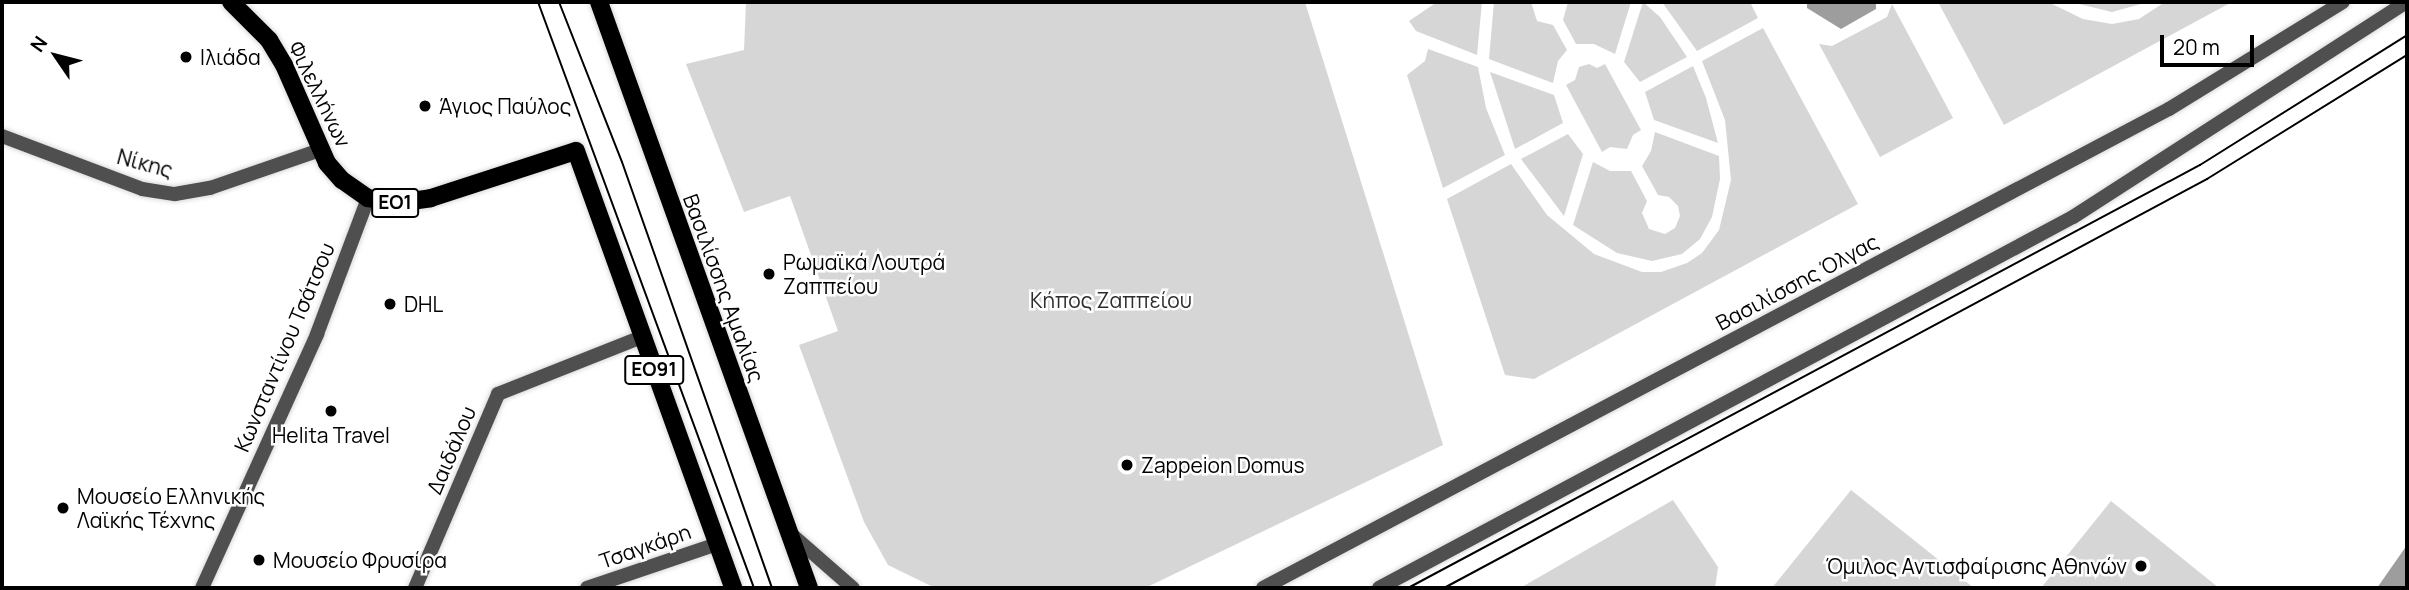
<!DOCTYPE html>
<html>
<head>
<meta charset="utf-8">
<style>
	body { margin:0 }
	#map { position:relative; width:2409px; height:590px; overflow:hidden; background:#fff; font-family:Manrope,sans-serif }
	div>[style] { position:absolute }
	[style*='--x'] { left:calc(var(--x)*1px); top:calc(var(--y)*1px); width:calc(var(--w)*1px); rotate:calc(var(--a)*1deg) }
	.green>* { inset:0; background:#d6d6d6 }
	.water>* { inset:0; background:#9d9d9d }
	.roads { filter:drop-shadow(0 0 2px #dbdbdb) drop-shadow(0 0 2px #dbdbdb) }
	.street>* { height:14px; margin:-7px; padding:0 7px; transform-origin:7px; border-radius:7px; background:#4f4f4f }
	.primary>* { height:18px; margin:-9px; padding:0 9px; transform-origin:9px; border-radius:9px; background:#000 }
	.tram>* { height:2px; margin:-1px; padding:0 1px; transform-origin:1px; border-radius:1px; background:#000 }
	.dots>* { width:19px; height:19px; translate:-50% -50%; box-sizing:border-box; border:4px solid #fff; border-radius:50% }
	span { translate:-50% -50%; white-space:nowrap; text-align:center; line-height:1.15; -webkit-text-stroke:5px #fff; paint-order:stroke }
	.shield-label span { padding:2px 5px; background:#fff; border:2px solid; border-radius:5px; -webkit-text-stroke-width:0 }
	.shield-label { font-size:19px; color:#000; font-weight:700 }
	.poi-label { font-size:21px; color:#000 }
	.left { translate:0 -50%; text-align:left }
	.right { translate:-100% -50%; text-align:right }
	.street-label { font-size:21px; color:#000 }
	.park-label { font-size:21px; color:#2d2d2d }
	.frame { position:absolute; inset:0; border:4px solid #000; pointer-events:none }
	.north { position:absolute; left:21px; top:21px; width:70px; height:70px; -webkit-text-stroke:5px #fff; paint-order:stroke; rotate:305deg; font-size:19px; font-weight:700; line-height:28px; text-align:center; color:#000 }
	.north::after { content:''; display:block; margin:auto; width:24px; height:32px; background:#000; clip-path:polygon(50% 0,100% 100%,50% 72%,0 100%) }
	.scale { position:absolute; left:2160px; top:35px; width:94px; height:32px; box-sizing:border-box; border:4px solid #000; border-top:0; padding-left:9px; font-size:21px; line-height:24px; white-space:nowrap; color:#000; -webkit-text-stroke:5px #fff; paint-order:stroke }
</style>
</head>
<body>
<div id="map">
	<div class="green">
		<i style="clip-path:polygon(746px 2px,1305px 2px,1443px 445px,1145px 588px,935px 588px,888px 565px,864px 522px,799px 345px,838px 331px,790px 196px,744px 212px,686px 64px,744px 50px)"></i>
		<i style="clip-path:polygon(1437px 2px,1482px 2px,1477px 55px,1416px 31px,1409px 21px)"></i>
		<i style="clip-path:polygon(1494px 2px,1531px 2px,1537px 21px,1553px 25px,1567px 50px,1558px 61px,1553px 83px,1489px 59px)"></i>
		<i style="clip-path:polygon(1568px 2px,1631px 2px,1615px 54px,1594px 44px,1576px 44px,1563px 20px)"></i>
		<i style="clip-path:polygon(1643px 2px,1660px 17px,1687px 57px,1640px 82px,1624px 62px)"></i>
		<i style="clip-path:polygon(1662px 2px,1750px 2px,1758px 18px,1697px 51px)"></i>
		<i style="clip-path:polygon(1938px 2px,2048px 2px,2083px 19px,2112px 24px,2139px 19px,2165px 2px,2232px 2px,2004px 125px)"></i>
		<i style="clip-path:polygon(2071px 2px,2148px 2px,2112px 12px)"></i>
		<i style="clip-path:polygon(1892px 4px,1953px 118px,1880px 157px,1819px 44px,1832px 46px,1887px 17px)"></i>
		<i style="clip-path:polygon(1763px 28px,1858px 204px,1534px 379px,1505px 375px,1447px 199px,1511px 164px,1547px 215px,1594px 254px,1642px 272px,1661px 272px,1687px 263px,1702px 253px,1719px 230px,1731px 180px,1725px 120px,1702px 61px)"></i>
		<i style="clip-path:polygon(1428px 49px,1478px 67px,1486px 108px,1505px 155px,1443px 188px,1407px 75px,1425px 61px)"></i>
		<i style="clip-path:polygon(1589px 64px,1597px 68px,1605px 64px,1641px 130px,1633px 135px,1627px 149px,1610px 147px,1602px 152px,1566px 85px,1575px 80px,1579px 67px)"></i>
		<i style="clip-path:polygon(1693px 66px,1706px 98px,1718px 143px,1654px 120px,1645px 92px)"></i>
		<i style="clip-path:polygon(1490px 72px,1554px 95px,1563px 123px,1515px 149px)"></i>
		<i style="clip-path:polygon(1655px 132px,1719px 156px,1720px 179px,1712px 217px,1700px 239px,1682px 254px,1652px 261px,1617px 253px,1573px 225px,1593px 162px,1610px 171px,1631px 171px,1647px 201px,1642px 213px,1649px 229px,1665px 234px,1675px 228px,1680px 216px,1678px 206px,1669px 197px,1658px 195px,1642px 166px,1651px 151px)"></i>
		<i style="clip-path:polygon(1568px 134px,1583px 154px,1564px 216px,1521px 159px)"></i>
		<i style="clip-path:polygon(1851px 490px,1974px 588px,1772px 588px)"></i>
		<i style="clip-path:polygon(1673px 500px,1718px 567px,1715px 588px,1520px 588px)"></i>
		<i style="clip-path:polygon(2111px 501px,2219px 588px,2041px 588px)"></i>
	</div>
	<div class="water">
		<i style="clip-path:polygon(1807px 2px,1876px 2px,1876px 9px,1841px 29px,1807px 8px)"></i>
		<i style="clip-path:polygon(2407px 545px,2407px 588px,2377px 588px)"></i>
	</div>
	<div class="roads">
		<div class="street">
			<i style="--x:2;--y:136;--w:150;--a:20.7"></i>
			<i style="--x:142;--y:189;--w:33;--a:9"></i>
			<i style="--x:175;--y:194;--w:36;--a:-10"></i>
			<i style="--x:210;--y:188;--w:116;--a:-19.1"></i>
			<i style="--x:791;--y:534;--w:82;--a:41.1"></i>
			<i style="--x:202;--y:588;--w:279;--a:-65.6"></i>
			<i style="--x:317;--y:334;--w:145;--a:-69.4"></i>
			<i style="--x:415;--y:588;--w:211;--a:-66.8"></i>
			<i style="--x:498;--y:394;--w:155;--a:-21.6"></i>
			<i style="--x:587;--y:588;--w:137;--a:-18.7"></i>
			<i style="--x:1263;--y:588;--w:1025;--a:-27.87"></i>
			<i style="--x:2169;--y:109;--w:204;--a:-31.6"></i>
			<i style="--x:1379;--y:588;--w:787;--a:-28.13"></i>
			<i style="--x:2073;--y:217;--w:396;--a:-32.8"></i>
		</div>
		<div class="primary">
			<i style="--x:231;--y:2;--w:54;--a:45"></i>
			<i style="--x:269;--y:40;--w:29;--a:59"></i>
			<i style="--x:284;--y:65;--w:107;--a:66.3"></i>
			<i style="--x:327;--y:163;--w:23;--a:49"></i>
			<i style="--x:342;--y:180;--w:32;--a:35"></i>
			<i style="--x:368;--y:198;--w:29;--a:10"></i>
			<i style="--x:397;--y:203;--w:34;--a:-8"></i>
			<i style="--x:431;--y:198;--w:152;--a:-18"></i>
			<i style="--x:576;--y:151;--w:464;--a:70.2"></i>
			<i style="--x:599;--y:2;--w:622;--a:70.28"></i>
		</div>
	</div>
	<div class="tram">
		<i style="--x:538;--y:2;--w:625;--a:69.77"></i>
		<i style="--x:559;--y:2;--w:172;--a:68.5"></i>
		<i style="--x:622;--y:162;--w:452;--a:70.6"></i>
		<i style="--x:1408;--y:588;--w:898;--a:-28.11"></i>
		<i style="--x:2200;--y:165;--w:244;--a:-32.1"></i>
		<i style="--x:1444;--y:588;--w:866;--a:-28.19"></i>
		<i style="--x:2207;--y:179;--w:235;--a:-31.8"></i>
	</div>
	<div class="dots">
		<i style="left:186px;top:57px;background:#000"></i>
		<i style="left:425px;top:106px;background:#000"></i>
		<i style="left:769px;top:274px;background:#000"></i>
		<i style="left:390px;top:304px;background:#000"></i>
		<i style="left:331px;top:411px;background:#000"></i>
		<i style="left:1127px;top:465px;background:#000"></i>
		<i style="left:63px;top:508px;background:#000"></i>
		<i style="left:259px;top:560px;background:#000"></i>
		<i style="left:2141px;top:566px;background:#000"></i>
	</div>
	<div class="shield-label">
		<span style="left:395px;top:203px">ΕΟ1</span>
		<span style="left:654px;top:370px">ΕΟ91</span>
	</div>
	<div class="poi-label">
		<span class="left" style="left:200px;top:57px">Ιλιάδα</span>
		<span class="left" style="left:439px;top:106px">Άγιος Παύλος</span>
		<span class="left" style="left:783px;top:274px">Ρωμαϊκά Λουτρά<br>Ζαππείου</span>
		<span class="left" style="left:404px;top:304px">DHL</span>
		<span style="left:331px;top:435px">Helita Travel</span>
		<span class="left" style="left:1141px;top:465px">Zappeion Domus</span>
		<span class="left" style="left:77px;top:508px">Μουσείο Ελληνικής<br>Λαϊκής Τέχνης</span>
		<span class="left" style="left:273px;top:560px">Μουσείο Φρυσίρα</span>
		<span class="right" style="left:2127px;top:566px">Όμιλος Αντισφαίρισης Αθηνών</span>
	</div>
	<div class="street-label">
		<span style="left:320px;top:94px;rotate:64deg">Φιλελλήνων</span>
		<span style="left:145px;top:163px;rotate:15deg">Νίκης</span>
		<span style="left:1797px;top:282px;rotate:-28deg">Βασιλίσσης Όλγας</span>
		<span style="left:724px;top:288px;rotate:70deg">Βασιλίσσης Αμαλίας</span>
		<span style="left:284px;top:347px;rotate:-67deg">Κωνσταντίνου Τσάτσου</span>
		<span style="left:451px;top:450px;rotate:-67deg">Δαιδάλου</span>
		<span style="left:645px;top:546px;rotate:-19deg">Τσαγκάρη</span>
	</div>
	<div class="park-label">
		<span style="left:1111px;top:300px">Κήπος Ζαππείου</span>
	</div>
	<div class="frame"></div>
	<div class="north">N</div>
	<div class="scale">20 m</div>
</div>
</body>
</html>
